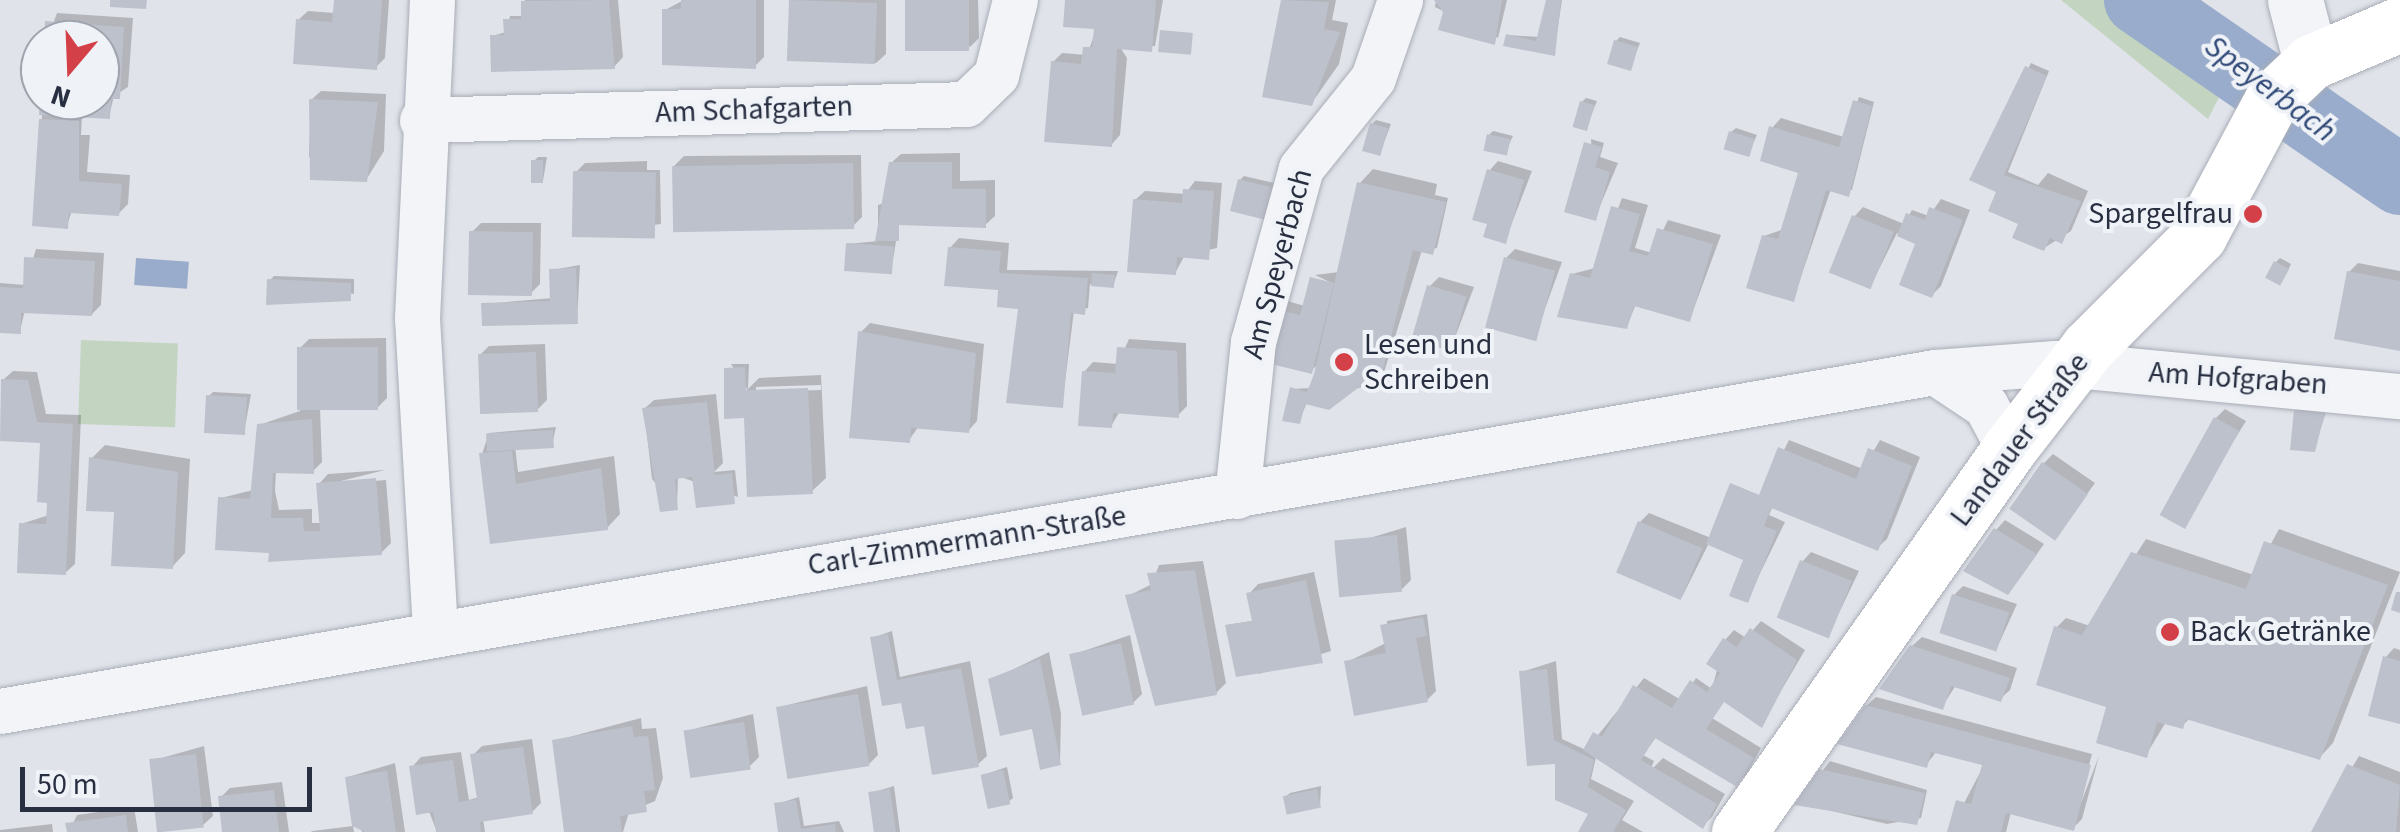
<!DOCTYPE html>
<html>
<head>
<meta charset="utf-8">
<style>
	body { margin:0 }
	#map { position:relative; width:2400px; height:832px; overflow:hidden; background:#e0e3e9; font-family:"Source Sans 3",sans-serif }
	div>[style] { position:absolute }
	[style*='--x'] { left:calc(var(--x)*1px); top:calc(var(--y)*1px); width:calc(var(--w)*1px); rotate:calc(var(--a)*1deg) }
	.green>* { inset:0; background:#c3d4c1; transform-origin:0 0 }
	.water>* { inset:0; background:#99accb; transform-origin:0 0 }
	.shadow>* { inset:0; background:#0003 }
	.river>* { height:70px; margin:-35px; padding:0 35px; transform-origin:35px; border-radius:35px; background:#99accb }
	.building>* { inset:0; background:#bdc1cc; transform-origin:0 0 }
	.roads { filter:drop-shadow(0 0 2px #a9adb7) drop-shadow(0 0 2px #a9adb7) }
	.minor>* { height:45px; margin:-22.5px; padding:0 22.5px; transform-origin:22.5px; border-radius:22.5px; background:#f3f4f7 }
	.tertiary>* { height:55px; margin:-27.5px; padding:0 27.5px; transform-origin:27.5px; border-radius:27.5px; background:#f3f4f7 }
	.secondary>* { height:55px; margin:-27.5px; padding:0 27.5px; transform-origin:27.5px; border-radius:27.5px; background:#fff }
	.dots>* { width:28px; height:28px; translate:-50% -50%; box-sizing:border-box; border:5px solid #eff2f7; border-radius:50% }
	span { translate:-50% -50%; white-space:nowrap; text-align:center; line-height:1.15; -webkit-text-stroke:8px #eff2f7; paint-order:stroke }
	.street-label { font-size:30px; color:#282f41 }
	.poi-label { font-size:30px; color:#282f41 }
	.right { translate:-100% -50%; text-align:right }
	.left { translate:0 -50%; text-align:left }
	.water-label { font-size:32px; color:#304977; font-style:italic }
	.north { position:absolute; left:20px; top:20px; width:100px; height:100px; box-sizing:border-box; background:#eff2f7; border:2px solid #9fa4ae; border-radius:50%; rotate:199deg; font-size:28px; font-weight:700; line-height:40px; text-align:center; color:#282f41 }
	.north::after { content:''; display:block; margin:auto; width:35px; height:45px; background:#d34048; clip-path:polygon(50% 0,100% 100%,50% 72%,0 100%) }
	.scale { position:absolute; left:20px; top:767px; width:292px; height:45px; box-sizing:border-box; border:5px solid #282f41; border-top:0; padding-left:12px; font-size:30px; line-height:35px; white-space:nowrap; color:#282f41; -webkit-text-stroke:8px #eff2f7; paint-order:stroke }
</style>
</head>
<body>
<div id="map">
	<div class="green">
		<i style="clip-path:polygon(2061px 0,2201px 0,2245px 46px,2208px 119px)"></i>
		<i style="left:81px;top:340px;width:97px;height:84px;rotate:2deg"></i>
	</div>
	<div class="water">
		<i style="left:136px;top:258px;width:53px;height:27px;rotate:4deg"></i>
	</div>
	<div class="shadow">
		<i style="clip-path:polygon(336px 0,389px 0,385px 58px,376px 67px,298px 20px,308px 11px,335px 13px)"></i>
		<i style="clip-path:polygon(525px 0,618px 0,623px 57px,614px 67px,492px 36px,506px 32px,510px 16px,523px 16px)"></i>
		<i style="clip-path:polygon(684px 0,764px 0,764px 57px,755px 66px,665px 10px)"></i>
		<i style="clip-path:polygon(791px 0,886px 0,886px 54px,876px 63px,791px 59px)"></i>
		<i style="clip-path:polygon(908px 0,978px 0,979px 38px,970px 47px)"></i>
		<i style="clip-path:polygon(1068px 0,1163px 0,1155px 46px,1120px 47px,1127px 58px,1120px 135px,1111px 145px,1053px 62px,1062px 53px,1087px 55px,1097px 27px)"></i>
		<i style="clip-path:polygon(1284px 0,1336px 0,1332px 20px,1348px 23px,1339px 64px,1311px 104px,1265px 95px)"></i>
		<i style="clip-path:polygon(1436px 0,1507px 0,1498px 38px,1435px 7px)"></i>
		<i style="clip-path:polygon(1549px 0,1562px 0,1554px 53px,1508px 35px,1539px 37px)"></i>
		<i style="clip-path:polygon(57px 13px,133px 18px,128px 87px,114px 96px,109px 116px,82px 115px,81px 135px,90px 135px,87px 172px,130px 175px,128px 204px,119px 213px,72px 210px,67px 226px,36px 208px,43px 100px,100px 100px,100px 40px,47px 40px)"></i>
		<i style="clip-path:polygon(1620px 37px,1640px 43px,1630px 68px,1616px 41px)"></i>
		<i style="clip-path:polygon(2031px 63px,2049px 71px,2008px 172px,2038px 185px,2048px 173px,2088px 191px,2071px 231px,2044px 248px,2004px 181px,1973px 179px)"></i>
		<i style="clip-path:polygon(321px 91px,386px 94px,384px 151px,366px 180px,309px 157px,311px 100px)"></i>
		<i style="clip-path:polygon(1859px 97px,1874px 102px,1852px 190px,1831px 189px,1793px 300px,1764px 236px,1784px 229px,1801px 171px,1772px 128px,1781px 118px,1844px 137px)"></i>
		<i style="clip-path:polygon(1586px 98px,1597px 101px,1586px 128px,1582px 102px)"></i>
		<i style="clip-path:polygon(1376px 120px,1391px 124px,1380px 153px,1372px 124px)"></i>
		<i style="clip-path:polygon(1736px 128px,1757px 135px,1748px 154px,1731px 132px)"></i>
		<i style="clip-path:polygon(1493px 131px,1513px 136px,1504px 155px,1489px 135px)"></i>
		<i style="clip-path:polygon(1591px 139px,1604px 143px,1600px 157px,1618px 163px,1595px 218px)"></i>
		<i style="clip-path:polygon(960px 153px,960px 181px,995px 180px,995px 216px,985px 225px,899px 223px,891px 272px,848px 244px,878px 241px,878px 205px,891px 201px,891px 163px,901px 154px)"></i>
		<i style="clip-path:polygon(861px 155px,862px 217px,853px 226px,676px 227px,674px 166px,684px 156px)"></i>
		<i style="clip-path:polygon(538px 157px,547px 157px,543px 181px,534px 161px)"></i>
		<i style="clip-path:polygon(647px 161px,647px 170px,660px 170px,661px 224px,578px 234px,576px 172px,585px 163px)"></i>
		<i style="clip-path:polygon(1498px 161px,1532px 171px,1505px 241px,1490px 223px,1489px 171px)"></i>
		<i style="clip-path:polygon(1373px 169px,1437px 184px,1435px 195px,1448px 198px,1437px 248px,1422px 250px,1381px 382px,1307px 402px,1299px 422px,1292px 389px,1311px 388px,1318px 364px,1311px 371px,1266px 360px,1287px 301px,1305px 306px,1312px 280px,1336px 285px,1315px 275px,1339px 272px,1360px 183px)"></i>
		<i style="clip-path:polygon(1244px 176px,1278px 184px,1266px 218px,1240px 180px)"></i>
		<i style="clip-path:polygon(1195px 181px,1222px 183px,1217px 248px,1185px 255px,1175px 273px,1135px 200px,1145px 191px,1185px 194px)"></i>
		<i style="clip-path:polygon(1622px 198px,1648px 205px,1635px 248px,1652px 253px,1668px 220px,1721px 235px,1690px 319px,1636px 304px,1627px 326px,1561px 315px,1572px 274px,1595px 268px)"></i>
		<i style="clip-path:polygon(1941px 199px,1970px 210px,1941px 286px,1931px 296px,1918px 242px,1897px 233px,1870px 287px,1854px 217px,1863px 207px,1904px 224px,1912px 210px,1929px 216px)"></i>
		<i style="clip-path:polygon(481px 223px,541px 223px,540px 284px,531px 293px,472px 232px)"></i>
		<i style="clip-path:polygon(959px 238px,1009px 243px,1007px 270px,1118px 271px,1113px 286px,1090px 284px,1088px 308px,1074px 311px,1062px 405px,1021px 306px,950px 248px)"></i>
		<i style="clip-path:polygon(36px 249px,104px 253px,101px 305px,92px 314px,25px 310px,20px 331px,0 330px,0 283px,25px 285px)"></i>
		<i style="clip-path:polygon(1515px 249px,1562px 262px,1534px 339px,1506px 258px)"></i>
		<i style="clip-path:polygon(2280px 258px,2291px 264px,2284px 278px,2276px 262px)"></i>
		<i style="clip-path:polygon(2358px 263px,2400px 271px,2400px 348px,2349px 272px)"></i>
		<i style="clip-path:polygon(580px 265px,577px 321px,483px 304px,553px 298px,552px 270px)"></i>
		<i style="clip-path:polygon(274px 276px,354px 279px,354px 294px,270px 280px)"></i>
		<i style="clip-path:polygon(1439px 277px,1474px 287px,1451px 348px,1429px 287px)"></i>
		<i style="clip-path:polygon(870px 323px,984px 344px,977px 421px,968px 431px,919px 426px,909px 440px,861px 332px)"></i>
		<i style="clip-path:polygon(386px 338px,387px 398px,377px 408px,320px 408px,322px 462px,313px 471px,276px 470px,275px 491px,279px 510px,312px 509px,312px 523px,322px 523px,319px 484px,328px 474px,385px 470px,325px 485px,386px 480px,391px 543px,381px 553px,272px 551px,221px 498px,253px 490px,259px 425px,300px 411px,299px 349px,309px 339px)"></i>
		<i style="clip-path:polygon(1129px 339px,1186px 343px,1187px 406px,1178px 415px,1120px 411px,1111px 426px,1084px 372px,1093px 362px,1118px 364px)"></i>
		<i style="clip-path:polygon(545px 344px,547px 400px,537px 410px,480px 355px,489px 346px)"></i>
		<i style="clip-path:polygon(evenodd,731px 364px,749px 364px,748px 389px,759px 378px,821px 375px,826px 478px,812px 491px,731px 364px,821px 385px,821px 390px,756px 392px,756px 387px,821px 385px)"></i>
		<i style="clip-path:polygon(13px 371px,37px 372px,46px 414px,81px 415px,75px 564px,65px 573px,21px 524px,49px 515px,42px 441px,3px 380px)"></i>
		<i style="clip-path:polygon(213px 392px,251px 394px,244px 433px,209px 396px)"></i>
		<i style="clip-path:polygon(716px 394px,723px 463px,714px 472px,735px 470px,738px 497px,678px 476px,677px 507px,652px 479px,644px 409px,654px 400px)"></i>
		<i style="clip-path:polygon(2300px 407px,2327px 409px,2314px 449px,2296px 411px)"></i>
		<i style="clip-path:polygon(2225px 409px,2246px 421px,2182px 524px,2216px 418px)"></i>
		<i style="clip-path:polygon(556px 427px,552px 445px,515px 446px,518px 472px,614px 456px,620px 514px,607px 528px,492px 541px,482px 454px,489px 433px)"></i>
		<i style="clip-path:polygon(1789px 440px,1863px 469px,1880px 440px,1920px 457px,1887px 539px,1877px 548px,1773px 506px,1769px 515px,1785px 522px,1747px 600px,1748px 559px,1709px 543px,1682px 597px,1640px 522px,1649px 513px,1711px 538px,1732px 484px,1761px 496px)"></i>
		<i style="clip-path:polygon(105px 445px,190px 459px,185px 553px,172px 567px,91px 459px)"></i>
		<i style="clip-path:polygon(2053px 454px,2095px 483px,2056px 537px,2043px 464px)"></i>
		<i style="clip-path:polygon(2005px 520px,2044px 544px,2017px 582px,1996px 530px)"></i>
		<i style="clip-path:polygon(1406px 527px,1411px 580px,1401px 590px,1337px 548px)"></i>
		<i style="clip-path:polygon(2279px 529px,2400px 572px,2333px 743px,2320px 757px,2190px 718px,2182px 726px,2166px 722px,2146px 755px,2057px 627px,2066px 618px,2090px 626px,2146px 539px,2254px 575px)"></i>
		<i style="clip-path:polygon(1811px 552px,1859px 571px,1828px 636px,1802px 562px)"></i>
		<i style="clip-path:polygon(1203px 561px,1226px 683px,1216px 693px,1128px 596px,1152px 584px,1159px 565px)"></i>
		<i style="clip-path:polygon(1314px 572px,1331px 651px,1259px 674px,1227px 625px,1257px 620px,1249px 594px,1258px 584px)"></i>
		<i style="clip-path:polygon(1963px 586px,2017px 604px,1996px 650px,1954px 595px)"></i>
		<i style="clip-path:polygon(1427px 614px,1436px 691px,1427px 700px,1347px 662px,1386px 643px,1387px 621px)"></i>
		<i style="clip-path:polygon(1761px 621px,1805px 650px,1761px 725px,1724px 700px,1712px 718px,1761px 748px,1746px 775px,1736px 784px,1657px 736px,1643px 755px,1654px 761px,1650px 771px,1663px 758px,1725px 794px,1712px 817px,1702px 826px,1596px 757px,1591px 779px,1634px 801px,1622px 820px,1643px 832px,1581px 832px,1592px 813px,1558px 772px,1522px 672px,1556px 661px,1562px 739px,1586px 750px,1644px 678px,1681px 700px,1696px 678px,1712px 689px,1725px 640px,1734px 630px,1746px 638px)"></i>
		<i style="clip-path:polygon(892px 631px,900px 677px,970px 661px,987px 756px,977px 765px,903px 700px,872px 638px)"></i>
		<i style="clip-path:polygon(1130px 635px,1142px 694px,1133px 703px,1072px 655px)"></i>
		<i style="clip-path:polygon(1922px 637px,2017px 668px,2010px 690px,2000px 699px,1956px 685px,1942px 707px,1912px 646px)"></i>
		<i style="clip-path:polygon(2394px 648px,2400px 650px,2400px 721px,2385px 658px)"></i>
		<i style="clip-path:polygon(1049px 652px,1061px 714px,1060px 763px,991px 680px)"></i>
		<i style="clip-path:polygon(867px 686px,878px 755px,869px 764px,779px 707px)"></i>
		<i style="clip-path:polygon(1876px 697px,2092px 754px,2074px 821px,2099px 756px,2082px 819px,2073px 828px,2011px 812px,2006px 832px,1949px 832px,1985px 763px,1937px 751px,1926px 765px,1866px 706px)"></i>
		<i style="clip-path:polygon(753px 714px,759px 757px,749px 767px,686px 731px)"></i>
		<i style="clip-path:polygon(641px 718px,642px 729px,656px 728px,663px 778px,655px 801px,629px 812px,623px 832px,566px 832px,554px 741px)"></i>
		<i style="clip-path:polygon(532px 739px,541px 803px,532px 812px,483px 819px,485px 832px,499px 832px,437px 832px,412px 767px,421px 757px,461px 752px,469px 800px,479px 797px,473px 755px,482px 746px)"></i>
		<i style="clip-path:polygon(204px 746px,213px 816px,203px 825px,151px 761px)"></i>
		<i style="clip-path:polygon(2359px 756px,2400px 772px,2400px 832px,2314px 832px)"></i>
		<i style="clip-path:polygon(1830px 761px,1927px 790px,1921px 818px,1887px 824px,1798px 803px)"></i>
		<i style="clip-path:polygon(395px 763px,405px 832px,362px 832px,348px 777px)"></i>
		<i style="clip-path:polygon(1007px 767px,1013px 798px,1008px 802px,983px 775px)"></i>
		<i style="clip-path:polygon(282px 782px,289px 832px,225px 832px,221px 797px,230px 788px)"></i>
		<i style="clip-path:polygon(894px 786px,900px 832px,876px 832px,871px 793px)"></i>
		<i style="clip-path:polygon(1321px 786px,1320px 806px,1285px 797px,1290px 793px)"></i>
		<i style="clip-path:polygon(799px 797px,804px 826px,839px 821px,844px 832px,781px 832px,777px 804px)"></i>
		<i style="clip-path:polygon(134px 807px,138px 832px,69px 832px,77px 815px)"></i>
		<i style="clip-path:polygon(52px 824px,53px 832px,0 832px,0 830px)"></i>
		<i style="clip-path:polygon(353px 826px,354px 832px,311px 832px,312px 831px)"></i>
	</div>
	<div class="river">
		<i style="--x:2139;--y:0;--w:317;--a:34.6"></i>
	</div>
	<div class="building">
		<i style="clip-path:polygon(110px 0,147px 0,146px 9px,110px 7px)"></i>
		<i style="clip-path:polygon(334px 0,382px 0,377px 70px,293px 64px,296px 19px,332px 22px)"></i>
		<i style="clip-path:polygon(609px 0,615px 69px,491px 72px,490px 35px,504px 35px,503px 19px,521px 19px,521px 1px)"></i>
		<i style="clip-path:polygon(681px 0,756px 0,756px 69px,662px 65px,662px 9px,681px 9px)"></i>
		<i style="left:789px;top:0;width:88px;height:61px;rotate:2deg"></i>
		<i style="left:905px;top:0;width:64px;height:51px"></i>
		<i style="clip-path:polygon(1065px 0,1156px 0,1152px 52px,1117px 49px,1112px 147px,1044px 142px,1051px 61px,1081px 64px,1083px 47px,1092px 47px,1094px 29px,1063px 27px)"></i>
		<i style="clip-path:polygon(1281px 0,1329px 2px,1324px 29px,1340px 32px,1312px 106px,1262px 97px)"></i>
		<i style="clip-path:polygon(1434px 0,1502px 0,1495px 45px,1438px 30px,1443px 12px)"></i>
		<i style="clip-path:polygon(1546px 0,1561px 0,1555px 56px,1503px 46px,1506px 34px,1536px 41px)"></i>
		<i style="clip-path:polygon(45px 21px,124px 27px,120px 99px,111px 99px,110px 119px,39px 115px,40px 100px,100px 100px,100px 40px,44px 40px)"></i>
		<i style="left:1160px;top:30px;width:33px;height:22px;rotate:5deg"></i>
		<i style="left:1614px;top:40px;width:25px;height:25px;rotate:16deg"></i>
		<i style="clip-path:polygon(2025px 66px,2047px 76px,2004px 175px,2081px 201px,2062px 244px,2050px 238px,2044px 251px,2012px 238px,2018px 224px,1988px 211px,1996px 192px,1969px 180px)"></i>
		<i style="clip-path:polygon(309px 99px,378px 102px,367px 182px,310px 180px)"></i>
		<i style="clip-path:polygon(1853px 100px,1872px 106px,1849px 197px,1826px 190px,1794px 302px,1746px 288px,1762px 235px,1778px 239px,1798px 173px,1760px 161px,1769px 126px,1839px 147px)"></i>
		<i style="left:1580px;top:101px;width:15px;height:27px;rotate:16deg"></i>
		<i style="clip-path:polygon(39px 119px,79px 121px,79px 181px,122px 184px,119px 216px,69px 213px,68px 229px,32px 226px)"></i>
		<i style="left:1370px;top:123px;width:19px;height:29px;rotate:16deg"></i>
		<i style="left:1729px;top:131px;width:27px;height:19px;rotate:17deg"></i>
		<i style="left:1487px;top:134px;width:24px;height:17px;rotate:12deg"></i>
		<i style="clip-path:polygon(1584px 142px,1602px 147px,1595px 167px,1610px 172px,1596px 221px,1564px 212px)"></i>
		<i style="left:531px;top:160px;width:12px;height:23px"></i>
		<i style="clip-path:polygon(889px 162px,952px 162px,952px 189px,986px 189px,986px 228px,899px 225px,899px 241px,875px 241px)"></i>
		<i style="left:853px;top:163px;width:66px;height:181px;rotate:89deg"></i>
		<i style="clip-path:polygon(1487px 169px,1524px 180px,1506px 244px,1483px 237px,1487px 224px,1472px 220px)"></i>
		<i style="left:573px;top:171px;width:83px;height:66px;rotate:1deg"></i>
		<i style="left:1238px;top:179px;width:38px;height:33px;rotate:14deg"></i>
		<i style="clip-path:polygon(1357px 182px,1446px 202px,1433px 255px,1413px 250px,1378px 389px,1362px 385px,1329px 410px,1305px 404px,1300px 424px,1282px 421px,1290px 387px,1307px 392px,1314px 374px)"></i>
		<i style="clip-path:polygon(1183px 189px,1214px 191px,1209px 260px,1177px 257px,1176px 275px,1127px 272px,1133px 199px,1182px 203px)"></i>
		<i style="clip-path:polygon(1611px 206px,1640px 214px,1629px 251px,1648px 256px,1657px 228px,1713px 244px,1690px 322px,1634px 306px,1627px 329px,1557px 317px,1570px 273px,1590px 278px)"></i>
		<i style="clip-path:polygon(1929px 207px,1963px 220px,1932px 298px,1899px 285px,1915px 244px,1897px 236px,1906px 213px,1925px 220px)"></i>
		<i style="left:1852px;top:215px;width:45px;height:62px;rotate:22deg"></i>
		<i style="left:469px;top:231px;width:64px;height:64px;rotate:1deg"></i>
		<i style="left:846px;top:243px;width:48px;height:28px;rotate:4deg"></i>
		<i style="clip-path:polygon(948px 247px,1001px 251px,999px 273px,1088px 278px,1085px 315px,1071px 313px,1063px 408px,1006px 403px,1018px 309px,997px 307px,998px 290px,944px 286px)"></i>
		<i style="clip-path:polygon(24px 257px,95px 261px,92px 316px,21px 313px,21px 334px,0 333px,0 287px,23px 288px)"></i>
		<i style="left:1504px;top:257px;width:53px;height:73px;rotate:15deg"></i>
		<i style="left:2274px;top:261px;width:17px;height:19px;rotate:28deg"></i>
		<i style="clip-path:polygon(576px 268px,578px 324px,482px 326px,481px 303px,550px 301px,549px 269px)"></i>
		<i style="clip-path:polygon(2347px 271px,2400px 281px,2400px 351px,2334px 339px)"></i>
		<i style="left:1092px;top:273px;width:23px;height:13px;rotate:5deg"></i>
		<i style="clip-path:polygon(1310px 277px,1334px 283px,1312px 374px,1263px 362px,1275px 309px,1300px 315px)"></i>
		<i style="clip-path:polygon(267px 279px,351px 283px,351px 301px,266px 305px)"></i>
		<i style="left:1427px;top:285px;width:41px;height:57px;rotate:16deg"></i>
		<i style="clip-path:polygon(858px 331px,976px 353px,969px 433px,911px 428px,910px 443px,849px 438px)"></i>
		<i style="left:378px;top:347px;width:63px;height:81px;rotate:90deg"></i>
		<i style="clip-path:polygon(1117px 347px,1177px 351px,1179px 418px,1113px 413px,1112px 428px,1078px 426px,1082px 371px,1115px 373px)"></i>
		<i style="left:536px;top:352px;width:60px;height:58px;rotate:88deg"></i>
		<i style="clip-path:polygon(745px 367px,746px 390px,808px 388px,813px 494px,747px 497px,744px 418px,724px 419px,724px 368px)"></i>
		<i style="clip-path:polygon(1px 379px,28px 380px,37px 422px,73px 424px,66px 575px,17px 573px,19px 523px,46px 524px,47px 503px,37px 502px,40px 443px,0 441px)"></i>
		<i style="left:206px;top:395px;width:41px;height:38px;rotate:3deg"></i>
		<i style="clip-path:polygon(707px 402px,715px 475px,732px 473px,735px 504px,696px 508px,692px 477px,675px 479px,678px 510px,660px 512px,642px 408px)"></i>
		<i style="clip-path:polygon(2294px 410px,2325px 412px,2315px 452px,2290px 450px)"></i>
		<i style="left:2214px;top:417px;width:29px;height:112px;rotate:29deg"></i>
		<i style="clip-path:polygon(312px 419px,314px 474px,273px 473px,271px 518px,303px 518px,304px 531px,320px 531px,316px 483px,376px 478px,382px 555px,268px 562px,269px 553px,215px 550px,218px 497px,250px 499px,257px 424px)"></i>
		<i style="left:553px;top:430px;width:18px;height:67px;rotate:87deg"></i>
		<i style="clip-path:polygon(1778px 447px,1856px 479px,1868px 448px,1912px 466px,1878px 551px,1771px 508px,1764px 526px,1777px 531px,1748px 603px,1729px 596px,1743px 560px,1706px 544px,1730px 483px,1759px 495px)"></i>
		<i style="clip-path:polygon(512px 451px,516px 484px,601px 468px,608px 530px,490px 544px,479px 453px)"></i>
		<i style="clip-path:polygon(89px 457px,178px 472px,173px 569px,111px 566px,114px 512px,86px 511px)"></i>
		<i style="left:2042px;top:462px;width:56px;height:57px;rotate:35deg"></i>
		<i style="left:1638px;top:521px;width:70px;height:56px;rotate:23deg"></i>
		<i style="clip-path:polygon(1994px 528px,2037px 554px,2008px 595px,1963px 571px)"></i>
		<i style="left:1397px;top:535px;width:57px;height:63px;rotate:85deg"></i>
		<i style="clip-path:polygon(2264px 541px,2388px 585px,2320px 760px,2186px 719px,2183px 729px,2157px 722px,2147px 758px,2096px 743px,2106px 707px,2036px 685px,2054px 626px,2082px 635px,2131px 552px,2246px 589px)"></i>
		<i style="left:1800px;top:560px;width:56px;height:62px;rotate:22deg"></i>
		<i style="clip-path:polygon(1195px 570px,1217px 695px,1155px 706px,1125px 595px,1151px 590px,1147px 573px)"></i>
		<i style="clip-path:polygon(1306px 580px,1323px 663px,1236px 677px,1225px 625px,1252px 621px,1246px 593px)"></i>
		<i style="clip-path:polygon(2396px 592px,2400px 592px,2400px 613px,2391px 610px)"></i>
		<i style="left:1952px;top:594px;width:60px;height:41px;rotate:18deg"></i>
		<i style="clip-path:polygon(1423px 617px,1427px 636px,1416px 638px,1428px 702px,1354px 716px,1344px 661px,1386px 653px,1380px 625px)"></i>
		<i style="clip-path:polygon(1750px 628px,1797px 660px,1762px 728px,1724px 702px,1706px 729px,1754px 758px,1737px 787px,1655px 738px,1641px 760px,1717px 804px,1703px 829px,1583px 750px,1593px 732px,1602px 737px,1633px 685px,1672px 708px,1690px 680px,1707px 692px,1720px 673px,1706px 664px,1723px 638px,1737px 647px)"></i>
		<i style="clip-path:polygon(888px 634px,897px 680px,961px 668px,979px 767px,932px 775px,924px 726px,906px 729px,901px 703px,882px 706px,870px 637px)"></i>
		<i style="left:1121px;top:643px;width:63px;height:53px;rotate:78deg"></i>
		<i style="clip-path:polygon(1910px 645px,2010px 678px,2001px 702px,1951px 686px,1943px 710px,1879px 689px)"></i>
		<i style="clip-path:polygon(2383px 656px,2400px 661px,2400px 724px,2368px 716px)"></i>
		<i style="clip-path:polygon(1040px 659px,1061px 765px,1040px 770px,1032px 729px,1000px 736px,988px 679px)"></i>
		<i style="clip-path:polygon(1547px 669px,1554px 740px,1594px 760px,1588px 787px,1626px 810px,1613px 832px,1578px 832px,1588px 814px,1555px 800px,1555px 764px,1527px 766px,1519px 671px)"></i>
		<i style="left:858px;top:694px;width:73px;height:83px;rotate:81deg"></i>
		<i style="clip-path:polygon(1865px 705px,2091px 765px,2074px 831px,2006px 813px,2001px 832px,1947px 832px,1956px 800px,1971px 804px,1982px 765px,1931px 752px,1927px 768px,1837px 744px)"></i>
		<i style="left:744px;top:722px;width:48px;height:61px;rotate:82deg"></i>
		<i style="clip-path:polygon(632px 726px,634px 737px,648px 736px,655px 790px,644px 791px,647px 812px,620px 816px,622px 832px,564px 832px,552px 740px)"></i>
		<i style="clip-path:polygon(523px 747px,533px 814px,480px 822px,481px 832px,436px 832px,433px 812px,416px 815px,409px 766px,453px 760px,459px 802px,477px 799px,470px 754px)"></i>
		<i style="left:196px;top:754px;width:74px;height:47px;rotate:84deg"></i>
		<i style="clip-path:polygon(2347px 764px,2400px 785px,2396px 832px,2311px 832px)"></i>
		<i style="clip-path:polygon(1819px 769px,1925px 793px,1917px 825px,1794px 805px)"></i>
		<i style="left:1003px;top:770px;width:35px;height:23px;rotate:78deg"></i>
		<i style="clip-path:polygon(387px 771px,396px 832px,365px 832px,352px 826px,345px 777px)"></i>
		<i style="left:890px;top:789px;width:43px;height:22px;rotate:82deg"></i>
		<i style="left:1317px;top:789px;width:19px;height:35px;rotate:78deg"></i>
		<i style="clip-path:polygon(274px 790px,279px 832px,222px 832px,218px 796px)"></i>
		<i style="clip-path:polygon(796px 800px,801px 829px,835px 824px,836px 832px,778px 832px,774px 803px)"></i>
		<i style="clip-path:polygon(126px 815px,128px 832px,67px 832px,65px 823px)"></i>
	</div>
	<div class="roads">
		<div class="minor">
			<i style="--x:432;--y:0;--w:318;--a:92.7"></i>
			<i style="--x:417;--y:318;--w:311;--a:86.7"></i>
			<i style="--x:422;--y:120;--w:544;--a:-1.68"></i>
			<i style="--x:966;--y:104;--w:42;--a:-44"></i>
			<i style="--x:996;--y:75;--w:77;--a:-75.8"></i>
			<i style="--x:1935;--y:372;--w:61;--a:33.7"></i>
			<i style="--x:1986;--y:406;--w:49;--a:61.9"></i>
			<i style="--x:1237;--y:496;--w:155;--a:-84.1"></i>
			<i style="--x:1253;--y:342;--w:180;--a:-74.6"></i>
			<i style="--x:1301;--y:168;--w:115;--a:-51.3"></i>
			<i style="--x:1373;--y:78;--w:83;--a:-70.9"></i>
			<i style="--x:0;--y:711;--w:1964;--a:-9.94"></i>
			<i style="--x:1935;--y:372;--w:120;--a:-4.3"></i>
			<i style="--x:2055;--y:363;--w:347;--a:5.5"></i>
		</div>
		<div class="tertiary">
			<i style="--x:2295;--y:0;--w:64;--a:75.5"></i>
		</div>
		<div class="secondary">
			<i style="--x:1739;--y:832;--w:469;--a:-54.8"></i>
			<i style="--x:2009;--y:449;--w:129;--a:-52.2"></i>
			<i style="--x:2088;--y:347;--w:157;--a:-45"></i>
			<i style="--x:2199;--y:236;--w:155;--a:-61.9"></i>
			<i style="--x:2272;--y:99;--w:54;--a:-43.5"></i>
			<i style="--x:2311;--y:62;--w:97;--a:-23.1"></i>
		</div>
	</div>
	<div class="dots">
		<i style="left:2253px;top:214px;background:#d34048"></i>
		<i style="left:1344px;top:362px;background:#d34048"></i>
		<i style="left:2170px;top:632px;background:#d34048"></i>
	</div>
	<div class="street-label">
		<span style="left:754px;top:110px;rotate:-2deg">Am Schafgarten</span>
		<span style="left:1278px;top:264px;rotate:-75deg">Am Speyerbach</span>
		<span style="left:2238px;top:379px;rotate:4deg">Am Hofgraben</span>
		<span style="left:2020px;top:440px;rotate:-53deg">Landauer Straße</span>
		<span style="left:967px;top:541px;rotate:-9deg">Carl-Zimmermann-Straße</span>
	</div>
	<div class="poi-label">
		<span class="right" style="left:2233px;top:214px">Spargelfrau</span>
		<span class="left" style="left:1364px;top:362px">Lesen und<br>Schreiben</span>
		<span class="left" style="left:2190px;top:632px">Back Getränke</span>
	</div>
	<div class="water-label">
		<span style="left:2270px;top:89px;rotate:37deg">Speyerbach</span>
	</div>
	<div class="north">N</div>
	<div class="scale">50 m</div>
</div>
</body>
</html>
